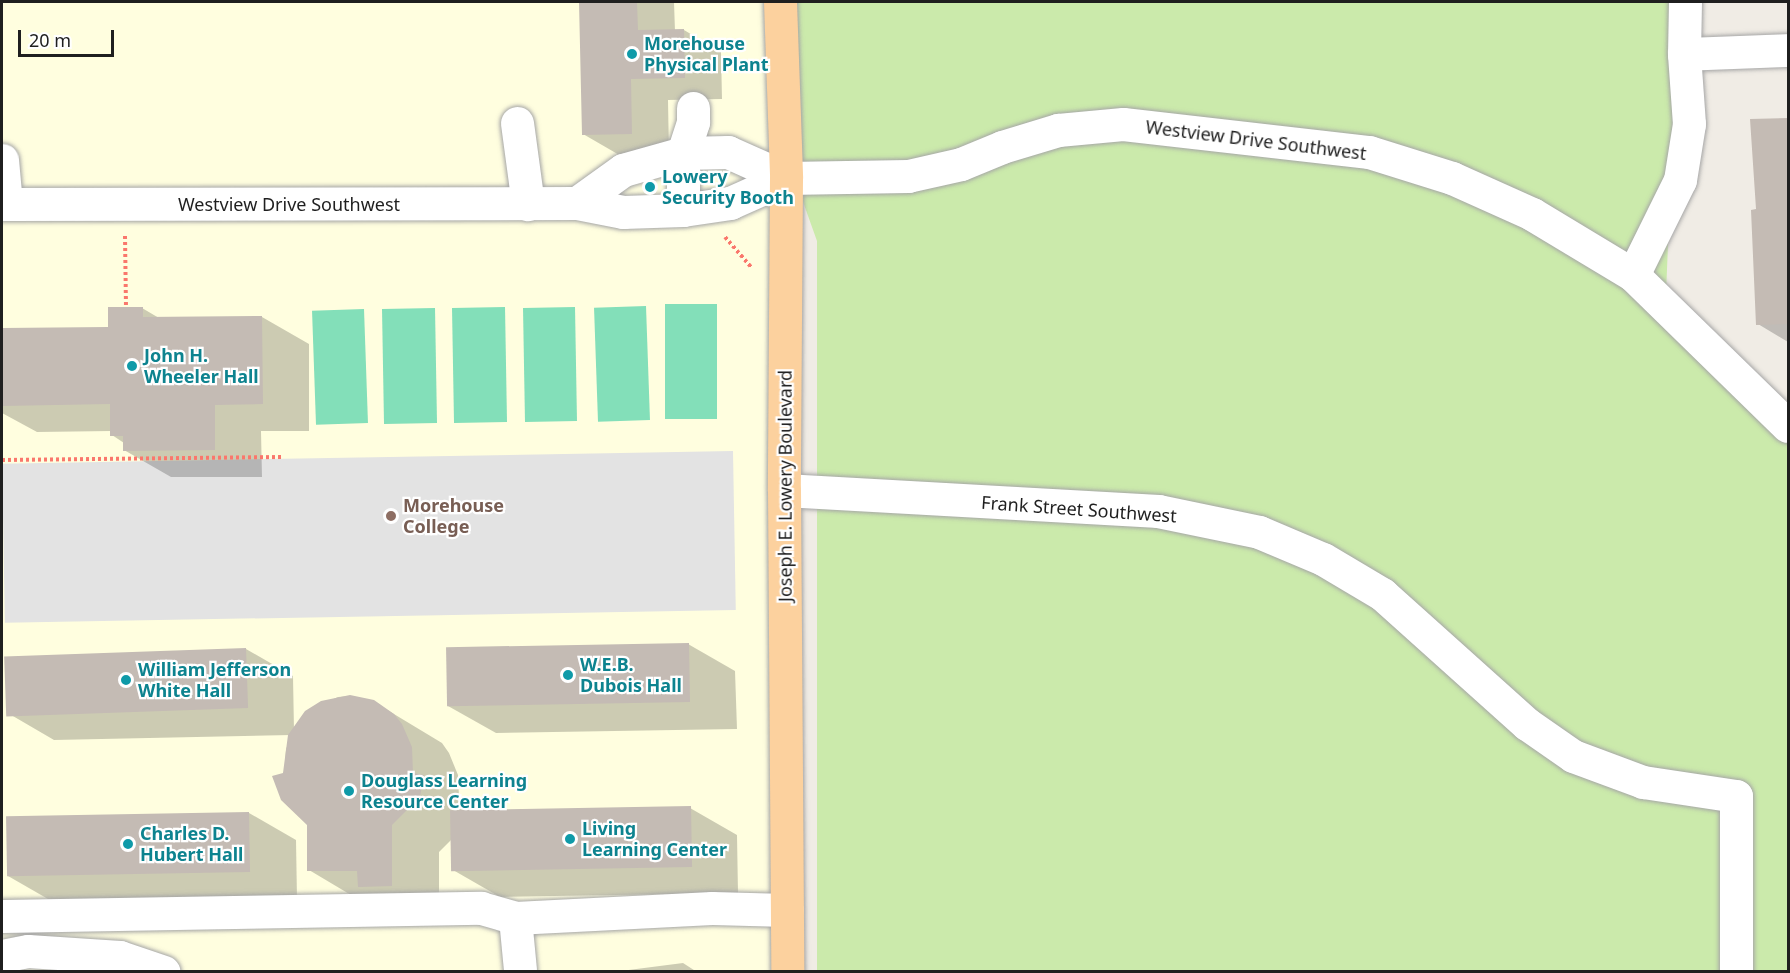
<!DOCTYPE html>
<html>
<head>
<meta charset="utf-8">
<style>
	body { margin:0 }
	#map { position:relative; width:1790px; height:973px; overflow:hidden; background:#f0ece5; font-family:"Noto Sans",sans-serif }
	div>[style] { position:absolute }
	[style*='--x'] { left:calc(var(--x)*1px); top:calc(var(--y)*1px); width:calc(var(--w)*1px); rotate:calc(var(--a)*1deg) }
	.education>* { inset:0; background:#fffedf; transform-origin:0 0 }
	.grass>* { inset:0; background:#cbeaab }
	.pitch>* { inset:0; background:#83dfb9; transform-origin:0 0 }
	.parking>* { inset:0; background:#e3e3e3; transform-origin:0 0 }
	.shadow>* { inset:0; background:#0003 }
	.building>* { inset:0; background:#c4bbb4; transform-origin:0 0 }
	.path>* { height:4px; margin-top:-2px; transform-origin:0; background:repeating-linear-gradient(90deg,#fa776c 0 3px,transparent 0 6px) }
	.roads { filter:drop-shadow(0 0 2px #a6a6a6) drop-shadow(0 0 2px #a6a6a6) }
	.minor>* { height:33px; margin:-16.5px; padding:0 16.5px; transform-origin:16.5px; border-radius:16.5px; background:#fff }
	.major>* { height:33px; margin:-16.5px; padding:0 16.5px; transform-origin:16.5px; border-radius:16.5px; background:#fcd19e }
	.dots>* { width:16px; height:16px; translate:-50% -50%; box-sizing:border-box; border:3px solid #fff; border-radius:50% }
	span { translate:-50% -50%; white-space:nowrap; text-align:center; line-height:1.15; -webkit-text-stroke:4.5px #fff; paint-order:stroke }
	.culture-label { font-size:18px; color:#0d838f; font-weight:700 }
	.left { translate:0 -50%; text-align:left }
	.street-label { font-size:18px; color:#1f1f1f }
	.education-label { font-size:18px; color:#785e54; font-weight:700 }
	.frame { position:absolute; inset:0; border:3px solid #1f1f1f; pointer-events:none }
	.scale { position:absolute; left:18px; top:30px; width:96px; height:27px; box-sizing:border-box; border:3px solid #1f1f1f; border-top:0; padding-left:8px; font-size:18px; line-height:21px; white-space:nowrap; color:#1f1f1f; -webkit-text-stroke:4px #fff; paint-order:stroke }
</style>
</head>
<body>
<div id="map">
	<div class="education">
		<i style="left:2px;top:2px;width:773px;height:970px"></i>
	</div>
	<div class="grass">
		<i style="clip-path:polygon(781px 2px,1669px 2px,1675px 74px,1666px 294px,1788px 406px,1788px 971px,817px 971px,817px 241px,777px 129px)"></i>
	</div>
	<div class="pitch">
		<i style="left:717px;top:304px;width:115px;height:52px;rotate:90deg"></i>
		<i style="left:646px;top:306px;width:114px;height:52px;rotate:88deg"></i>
		<i style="left:505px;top:307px;width:115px;height:53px;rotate:89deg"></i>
		<i style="left:575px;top:307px;width:114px;height:52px;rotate:89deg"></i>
		<i style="left:435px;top:308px;width:115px;height:53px;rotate:89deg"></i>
		<i style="left:364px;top:309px;width:114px;height:52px;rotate:88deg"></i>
	</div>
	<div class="parking">
		<i style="left:733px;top:451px;width:159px;height:731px;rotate:89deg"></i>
	</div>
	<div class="shadow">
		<i style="clip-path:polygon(581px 2px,674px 2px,675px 31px,684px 30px,721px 52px,722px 99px,668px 100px,669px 155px,621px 156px,583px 134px)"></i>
		<i style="clip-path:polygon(1788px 119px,1788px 342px,1758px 324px,1758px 211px,1752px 121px)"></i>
		<i style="clip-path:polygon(142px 308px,159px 318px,262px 317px,309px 344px,309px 431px,261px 431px,262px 477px,171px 477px,124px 450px,124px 443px,112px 435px,112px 431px,37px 432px,2px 413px,2px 329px,109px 328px)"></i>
		<i style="clip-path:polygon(688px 644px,735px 671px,737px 729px,496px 733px,448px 706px)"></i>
		<i style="clip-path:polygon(246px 649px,293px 676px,294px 730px,311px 709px,338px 697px,350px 696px,374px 702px,442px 743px,449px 753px,458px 775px,459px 797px,471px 803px,469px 812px,690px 808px,737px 835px,738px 893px,500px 897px,453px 870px,452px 839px,439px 852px,439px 913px,356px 898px,309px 870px,308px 824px,284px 775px,286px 749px,292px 735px,54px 740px,6px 712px)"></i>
		<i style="clip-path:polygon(249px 813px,296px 840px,297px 899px,55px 903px,8px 876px)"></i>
		<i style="clip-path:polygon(683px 963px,697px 972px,613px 972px)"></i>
	</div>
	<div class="building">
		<i style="clip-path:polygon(579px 2px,637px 2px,638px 30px,684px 29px,685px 78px,631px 79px,632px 134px,582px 135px)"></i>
		<i style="clip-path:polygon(1788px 118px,1788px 324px,1756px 325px,1751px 210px,1756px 209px,1750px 119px)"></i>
		<i style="clip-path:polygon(108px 307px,143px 307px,143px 317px,262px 316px,263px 404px,215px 405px,215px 450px,123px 451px,123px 436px,110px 436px,110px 404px,2px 406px,2px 328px,108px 327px)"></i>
		<i style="left:689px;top:643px;width:59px;height:243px;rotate:89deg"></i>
		<i style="left:246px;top:648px;width:60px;height:242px;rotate:88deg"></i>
		<i style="clip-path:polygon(350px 695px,374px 700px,394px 714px,402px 724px,412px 747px,413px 773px,424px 775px,420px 797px,392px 825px,392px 886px,358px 887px,357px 871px,307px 871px,307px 825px,281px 800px,272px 776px,283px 773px,288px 735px,305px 711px,321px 701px)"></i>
		<i style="left:691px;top:806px;width:61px;height:241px;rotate:89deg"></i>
		<i style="left:249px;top:812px;width:60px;height:243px;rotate:89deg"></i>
	</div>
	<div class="path">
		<i style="--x:125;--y:236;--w:71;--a:89.2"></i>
		<i style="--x:725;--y:237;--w:40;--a:49"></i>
		<i style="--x:2;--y:460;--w:281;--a:-0.6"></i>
	</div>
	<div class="roads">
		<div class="minor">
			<i style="--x:1684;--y:54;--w:104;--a:-2.2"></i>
			<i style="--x:517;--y:123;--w:82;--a:82.3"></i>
			<i style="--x:2;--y:160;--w:44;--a:84.8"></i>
			<i style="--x:577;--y:203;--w:57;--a:-35.7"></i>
			<i style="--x:623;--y:170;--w:62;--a:-15.8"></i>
			<i style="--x:683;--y:153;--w:45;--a:-1.3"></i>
			<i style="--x:728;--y:152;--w:64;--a:24.1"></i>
			<i style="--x:2;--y:204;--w:575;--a:-0.1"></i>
			<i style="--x:577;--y:203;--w:47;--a:11.1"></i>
			<i style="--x:623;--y:212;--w:60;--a:-1.9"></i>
			<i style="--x:683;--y:210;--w:48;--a:-8.5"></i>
			<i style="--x:730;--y:203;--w:61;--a:-24.1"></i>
			<i style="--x:786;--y:178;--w:122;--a:-0.9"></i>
			<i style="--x:908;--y:176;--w:54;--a:-12.8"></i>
			<i style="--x:961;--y:164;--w:44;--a:-22.5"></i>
			<i style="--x:1002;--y:147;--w:59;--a:-16.9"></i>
			<i style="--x:1058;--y:130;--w:65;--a:-5.3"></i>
			<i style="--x:1123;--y:124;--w:248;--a:6.5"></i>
			<i style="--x:1369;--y:152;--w:87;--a:17.4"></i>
			<i style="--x:1452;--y:178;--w:88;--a:24.2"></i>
			<i style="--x:1532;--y:214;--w:118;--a:31.1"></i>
			<i style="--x:1633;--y:275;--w:216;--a:44.3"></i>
			<i style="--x:683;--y:210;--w:57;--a:-90"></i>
			<i style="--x:683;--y:153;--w:33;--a:-72"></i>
			<i style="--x:693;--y:122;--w:14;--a:-90"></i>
			<i style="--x:1633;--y:275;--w:106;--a:-63.7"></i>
			<i style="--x:1680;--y:180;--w:57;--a:-80.9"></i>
			<i style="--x:1689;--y:124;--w:70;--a:-94.1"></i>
			<i style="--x:1684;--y:54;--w:52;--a:-88.9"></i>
			<i style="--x:784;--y:490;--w:375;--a:3.2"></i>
			<i style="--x:1158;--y:511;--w:103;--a:11.7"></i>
			<i style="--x:1259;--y:532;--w:69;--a:22.9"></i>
			<i style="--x:1323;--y:559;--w:69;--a:30.7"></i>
			<i style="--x:1382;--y:594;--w:195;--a:41.9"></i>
			<i style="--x:1527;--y:724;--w:56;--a:34.8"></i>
			<i style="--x:1573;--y:756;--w:75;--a:20.4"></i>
			<i style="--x:1643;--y:782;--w:94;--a:8.6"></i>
			<i style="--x:1736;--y:796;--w:176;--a:90"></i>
			<i style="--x:2;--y:916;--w:479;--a:-1"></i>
			<i style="--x:481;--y:908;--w:35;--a:16"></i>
			<i style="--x:515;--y:918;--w:52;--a:84.5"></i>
			<i style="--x:515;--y:918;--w:197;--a:-2.9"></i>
			<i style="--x:712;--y:908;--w:75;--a:1.5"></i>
			<i style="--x:2;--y:956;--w:26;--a:-11"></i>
			<i style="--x:28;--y:951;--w:92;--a:3.7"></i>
			<i style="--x:120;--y:957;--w:46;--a:18.8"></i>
		</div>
		<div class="major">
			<i style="--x:780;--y:2;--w:176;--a:88"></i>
			<i style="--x:786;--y:178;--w:312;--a:90.4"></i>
			<i style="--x:784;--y:490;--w:482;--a:89.6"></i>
		</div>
	</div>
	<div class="dots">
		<i style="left:632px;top:54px;background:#0f9aa8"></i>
		<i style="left:650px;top:187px;background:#0f9aa8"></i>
		<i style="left:132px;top:366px;background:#0f9aa8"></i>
		<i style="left:391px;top:516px;background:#8d6e63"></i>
		<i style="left:568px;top:675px;background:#0f9aa8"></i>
		<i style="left:126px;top:680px;background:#0f9aa8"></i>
		<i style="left:349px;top:791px;background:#0f9aa8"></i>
		<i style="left:570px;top:839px;background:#0f9aa8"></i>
		<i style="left:128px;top:844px;background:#0f9aa8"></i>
	</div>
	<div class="culture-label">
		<span class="left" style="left:644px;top:54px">Morehouse<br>Physical Plant</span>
		<span class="left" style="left:662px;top:187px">Lowery<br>Security Booth</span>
		<span class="left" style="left:144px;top:366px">John H.<br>Wheeler Hall</span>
		<span class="left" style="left:580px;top:675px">W.E.B.<br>Dubois Hall</span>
		<span class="left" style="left:138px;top:680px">William Jefferson<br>White Hall</span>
		<span class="left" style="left:361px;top:791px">Douglass Learning<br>Resource Center</span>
		<span class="left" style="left:582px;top:839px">Living<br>Learning Center</span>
		<span class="left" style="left:140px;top:844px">Charles D.<br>Hubert Hall</span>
	</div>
	<div class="street-label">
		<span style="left:1256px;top:140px;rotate:7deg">Westview Drive Southwest</span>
		<span style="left:289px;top:204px">Westview Drive Southwest</span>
		<span style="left:785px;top:486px;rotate:-90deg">Joseph E. Lowery Boulevard</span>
		<span style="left:1079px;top:509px;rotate:4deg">Frank Street Southwest</span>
	</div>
	<div class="education-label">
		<span class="left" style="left:403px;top:516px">Morehouse<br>College</span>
	</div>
	<div class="frame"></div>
	<div class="scale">20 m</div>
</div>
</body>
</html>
